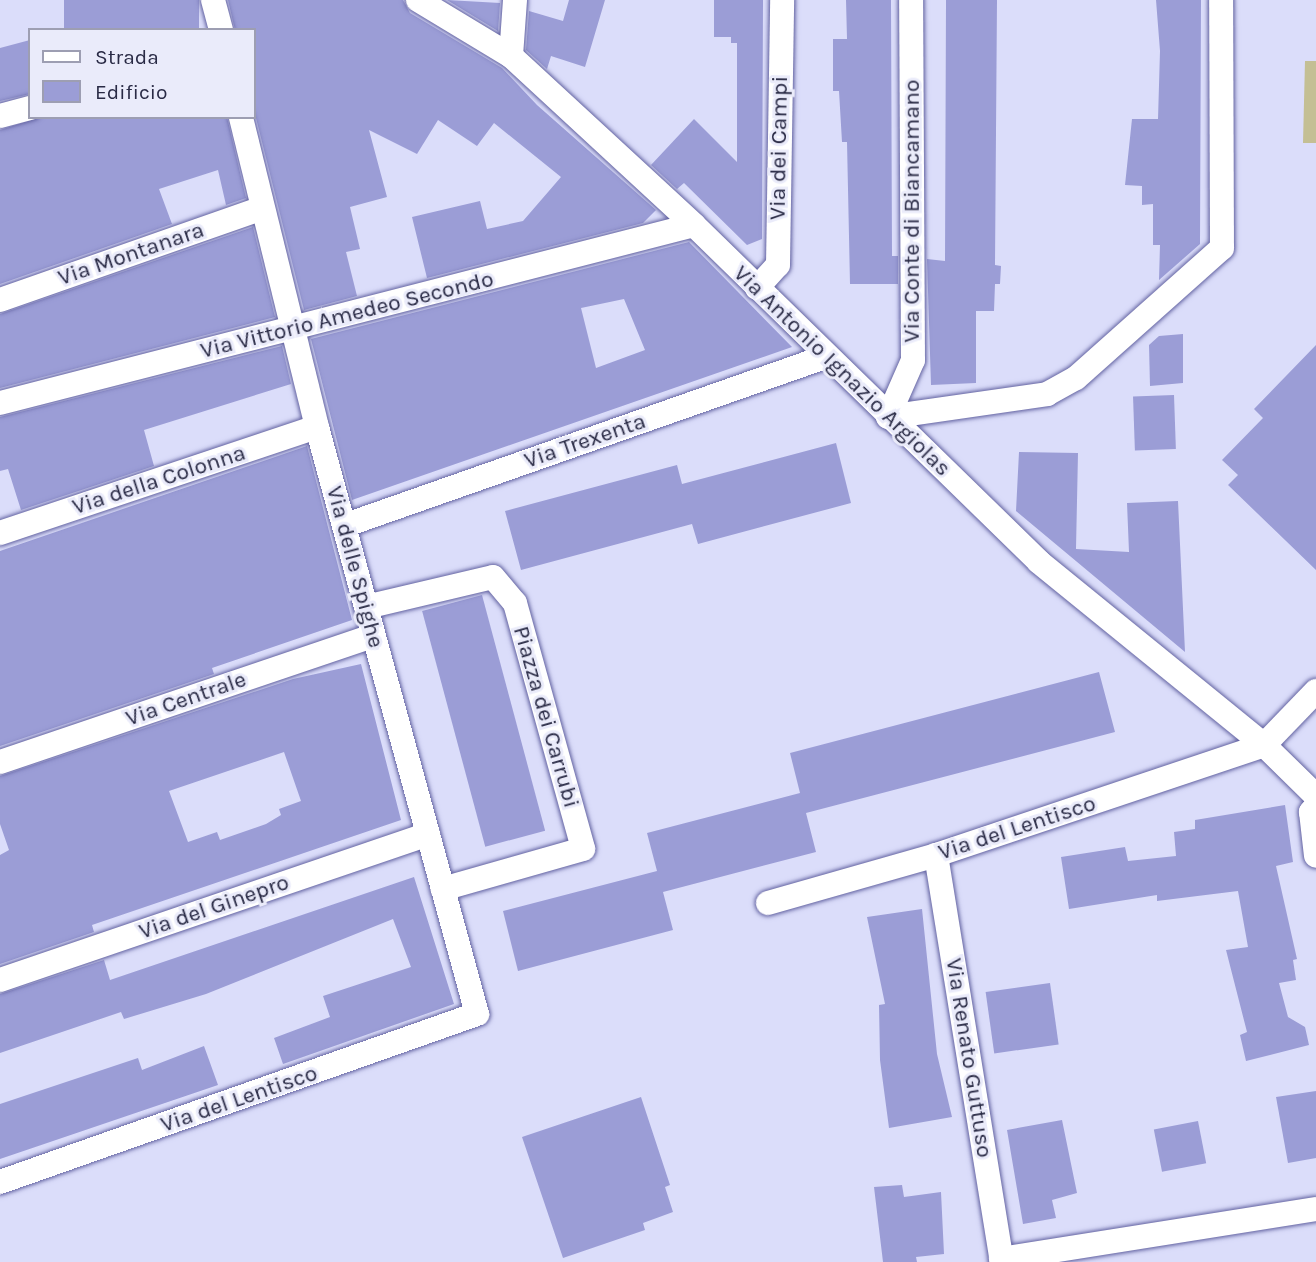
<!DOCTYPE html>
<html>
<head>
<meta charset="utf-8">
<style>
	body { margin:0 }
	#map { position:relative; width:1316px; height:1262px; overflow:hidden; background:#dbddfa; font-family:Karla,sans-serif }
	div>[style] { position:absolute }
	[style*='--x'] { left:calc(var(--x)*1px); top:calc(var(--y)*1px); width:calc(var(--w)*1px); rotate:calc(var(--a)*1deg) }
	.green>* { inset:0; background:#c4bf94 }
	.building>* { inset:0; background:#9b9dd6; transform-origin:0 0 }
	.roads { filter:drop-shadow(0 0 2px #6262a1) drop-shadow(0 0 2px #6262a1) }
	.minor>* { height:24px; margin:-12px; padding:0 12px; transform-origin:12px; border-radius:12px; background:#fff }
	span { translate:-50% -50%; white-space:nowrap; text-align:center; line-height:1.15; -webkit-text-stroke:6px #eaebfa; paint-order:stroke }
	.street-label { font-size:23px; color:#292a45 }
	.legend { position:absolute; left:28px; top:28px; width:228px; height:91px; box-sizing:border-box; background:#eaebfa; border:2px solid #9d9eb2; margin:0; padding:9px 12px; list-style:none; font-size:21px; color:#292a45 }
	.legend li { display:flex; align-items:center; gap:14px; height:35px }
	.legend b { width:35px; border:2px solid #9d9eb2 }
</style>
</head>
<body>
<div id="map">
	<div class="green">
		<i style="clip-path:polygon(1305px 61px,1316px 61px,1316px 143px,1303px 143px)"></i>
	</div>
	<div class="building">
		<i style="left:64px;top:0;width:135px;height:31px"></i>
		<i style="clip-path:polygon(228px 0,403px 0,410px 13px,502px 68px,537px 105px,656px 210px,643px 223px,427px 278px,412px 217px,480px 201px,487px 229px,523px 221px,561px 177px,494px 123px,477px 146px,438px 120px,417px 154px,369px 130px,387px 197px,350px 207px,360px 249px,346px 252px,357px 296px,304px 310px,254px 110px,254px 30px,235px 30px)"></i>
		<i style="clip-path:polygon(447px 0,500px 3px,498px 31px)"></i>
		<i style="clip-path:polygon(569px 0,605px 0,585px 67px,551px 56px,547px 69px,526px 50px,529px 11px,563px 21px)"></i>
		<i style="clip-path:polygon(714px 0,763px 0,762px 239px,747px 245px,684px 183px,677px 189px,651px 165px,694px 119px,737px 162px,737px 43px,731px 43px,731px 37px,714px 37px)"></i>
		<i style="clip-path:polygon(846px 0,891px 0,892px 256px,898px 256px,898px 284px,850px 284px,847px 142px,842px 142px,839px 91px,833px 91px,833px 39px,847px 39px)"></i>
		<i style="clip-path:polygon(946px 0,997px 0,995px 265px,1001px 266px,1000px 284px,995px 284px,994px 311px,976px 311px,976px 383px,931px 385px,927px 259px,945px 261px)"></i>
		<i style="clip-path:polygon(1156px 0,1201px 0,1200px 244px,1159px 280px,1160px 245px,1153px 245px,1153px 204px,1142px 205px,1142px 186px,1125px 185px,1132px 119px,1158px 119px,1160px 51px)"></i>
		<i style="clip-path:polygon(30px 40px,30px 94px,0 101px,0 48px)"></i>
		<i style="clip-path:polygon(41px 117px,227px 117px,246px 198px,226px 205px,218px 170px,159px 189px,172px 224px,0 284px,0 130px)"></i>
		<i style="clip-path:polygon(253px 227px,275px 317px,0 388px,0 314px)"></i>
		<i style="clip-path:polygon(evenodd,689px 242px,792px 347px,352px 500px,311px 339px,689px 242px,624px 299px,645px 350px,596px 368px,581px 308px,624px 299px)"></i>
		<i style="clip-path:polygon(1183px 334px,1183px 383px,1150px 386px,1149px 345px,1159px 336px)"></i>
		<i style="clip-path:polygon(1316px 345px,1316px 570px,1228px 485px,1238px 475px,1222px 460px,1263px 418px,1254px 409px)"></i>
		<i style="clip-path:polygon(282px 346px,291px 384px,144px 430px,154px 466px,21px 510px,8px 469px,0 471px,0 417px)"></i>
		<i style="left:1174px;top:395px;width:54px;height:41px;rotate:88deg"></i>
		<i style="clip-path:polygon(836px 443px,851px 503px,698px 544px,692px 524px,521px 570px,505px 511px,677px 465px,682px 484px)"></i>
		<i style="clip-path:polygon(307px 446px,352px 620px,212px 668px,214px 674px,0 746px,0 551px)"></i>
		<i style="clip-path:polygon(1019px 452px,1078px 453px,1076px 549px,1129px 552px,1127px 503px,1178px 501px,1185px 652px,1016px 511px)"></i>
		<i style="left:482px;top:595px;width:244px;height:62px;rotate:75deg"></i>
		<i style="clip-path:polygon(evenodd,361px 664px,401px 820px,92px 925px,94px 932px,0 964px,0 855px,9px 850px,0 824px,0 776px,293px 679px,361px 664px,284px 752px,301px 801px,279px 809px,281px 815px,266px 824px,220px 840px,217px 832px,188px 842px,169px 791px,284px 752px)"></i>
		<i style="clip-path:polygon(1099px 672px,1115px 732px,806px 813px,816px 852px,663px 892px,673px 930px,518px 971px,503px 911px,657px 871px,647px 833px,800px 793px,790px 753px)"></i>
		<i style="clip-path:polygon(1285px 805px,1293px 862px,1276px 866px,1297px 959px,1293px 960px,1296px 980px,1279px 983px,1288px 1017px,1305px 1027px,1309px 1045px,1246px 1061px,1240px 1035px,1247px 1032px,1226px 950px,1248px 947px,1238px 891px,1157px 901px,1157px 895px,1069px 909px,1061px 857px,1125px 847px,1128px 861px,1176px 856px,1174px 832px,1195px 829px,1195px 820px)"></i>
		<i style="clip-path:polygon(414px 877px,454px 1004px,283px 1064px,274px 1038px,330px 1017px,323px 996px,411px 967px,393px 919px,206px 994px,124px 1019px,121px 1012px,0 1053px,0 994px,104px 960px,110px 980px)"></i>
		<i style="clip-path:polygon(922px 909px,937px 1054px,952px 1117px,889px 1128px,880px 1060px,879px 1005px,885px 1004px,867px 917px)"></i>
		<i style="left:1050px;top:983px;width:62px;height:65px;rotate:82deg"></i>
		<i style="clip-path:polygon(204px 1046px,218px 1085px,0 1159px,0 1104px,138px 1058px,142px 1070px)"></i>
		<i style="clip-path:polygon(1316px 1091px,1316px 1158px,1288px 1163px,1276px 1097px)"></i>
		<i style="clip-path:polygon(641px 1097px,670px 1185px,665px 1187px,673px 1212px,643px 1223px,645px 1230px,563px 1258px,522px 1137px)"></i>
		<i style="clip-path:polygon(1062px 1120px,1077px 1193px,1052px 1200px,1056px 1218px,1023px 1224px,1007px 1130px)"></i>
		<i style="left:1198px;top:1121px;width:43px;height:45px;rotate:79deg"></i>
		<i style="clip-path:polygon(902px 1185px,904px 1197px,941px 1192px,944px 1254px,916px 1257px,917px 1262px,883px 1262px,874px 1187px)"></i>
	</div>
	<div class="roads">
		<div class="minor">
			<i style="--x:213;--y:0;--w:31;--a:75"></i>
			<i style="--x:418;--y:0;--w:109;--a:31.1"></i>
			<i style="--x:511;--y:56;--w:249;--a:42.7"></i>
			<i style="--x:694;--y:225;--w:482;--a:44.3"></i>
			<i style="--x:1039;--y:562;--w:290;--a:39.1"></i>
			<i style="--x:1264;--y:745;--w:73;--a:44.4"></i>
			<i style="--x:511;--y:56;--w:56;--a:-85.9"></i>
			<i style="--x:0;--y:116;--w:31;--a:-15"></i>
			<i style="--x:757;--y:288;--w:31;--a:-48"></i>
			<i style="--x:778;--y:265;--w:265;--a:-89.1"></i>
			<i style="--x:0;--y:300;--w:278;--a:-19.3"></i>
			<i style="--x:0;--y:403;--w:716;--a:-14.39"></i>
			<i style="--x:888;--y:417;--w:161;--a:-8.2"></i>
			<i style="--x:1047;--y:394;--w:33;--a:-29"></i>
			<i style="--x:1076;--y:378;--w:195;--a:-41.7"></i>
			<i style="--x:1222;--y:248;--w:248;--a:-90.2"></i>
			<i style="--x:888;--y:417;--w:62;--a:-66.3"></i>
			<i style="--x:913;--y:360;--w:360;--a:-90.3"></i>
			<i style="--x:346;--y:525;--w:508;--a:-19.33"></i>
			<i style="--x:0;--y:533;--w:334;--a:-18.5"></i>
			<i style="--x:366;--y:607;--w:130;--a:-13.3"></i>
			<i style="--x:493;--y:577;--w:34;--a:50"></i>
			<i style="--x:515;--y:603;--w:255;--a:74.5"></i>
			<i style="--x:583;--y:849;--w:146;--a:164.1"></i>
			<i style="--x:0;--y:762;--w:394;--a:-18.7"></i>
			<i style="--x:1316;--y:806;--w:8;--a:130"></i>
			<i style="--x:1311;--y:812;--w:44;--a:83.5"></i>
			<i style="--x:936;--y:855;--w:412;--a:80.8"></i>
			<i style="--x:768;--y:903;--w:175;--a:-15.9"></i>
			<i style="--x:936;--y:855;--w:346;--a:-18.5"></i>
			<i style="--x:1264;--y:745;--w:75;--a:-46.1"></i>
			<i style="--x:0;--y:980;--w:452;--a:-18.8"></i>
			<i style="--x:0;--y:1182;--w:506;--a:-19.4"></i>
			<i style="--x:477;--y:1014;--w:608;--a:-105.25"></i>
			<i style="--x:317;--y:427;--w:319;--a:-103.8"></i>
			<i style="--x:1001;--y:1259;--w:319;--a:-9"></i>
		</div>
	</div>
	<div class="street-label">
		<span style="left:779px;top:148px;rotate:-89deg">Via dei Campi</span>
		<span style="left:912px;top:211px;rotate:-90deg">Via Conte di Biancamano</span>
		<span style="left:131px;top:254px;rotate:-19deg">Via Montanara</span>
		<span style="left:347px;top:315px;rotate:-14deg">Via Vittorio Amedeo Secondo</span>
		<span style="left:842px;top:371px;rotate:44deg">Via Antonio Ignazio Argiolas</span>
		<span style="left:585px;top:441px;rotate:-19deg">Via Trexenta</span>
		<span style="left:159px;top:480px;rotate:-18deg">Via della Colonna</span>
		<span style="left:355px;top:567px;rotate:75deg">Via delle Spighe</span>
		<span style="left:186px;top:699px;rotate:-19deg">Via Centrale</span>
		<span style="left:546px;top:717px;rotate:74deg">Piazza dei Carrubi</span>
		<span style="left:1017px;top:828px;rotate:-18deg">Via del Lentisco</span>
		<span style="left:214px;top:907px;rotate:-19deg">Via del Ginepro</span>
		<span style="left:969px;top:1058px;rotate:81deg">Via Renato Guttuso</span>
		<span style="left:239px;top:1099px;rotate:-19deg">Via del Lentisco</span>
	</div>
	<ul class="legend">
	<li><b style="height:9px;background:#fff"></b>Strada</li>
	<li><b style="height:19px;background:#9b9dd6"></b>Edificio</li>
	</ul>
</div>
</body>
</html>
